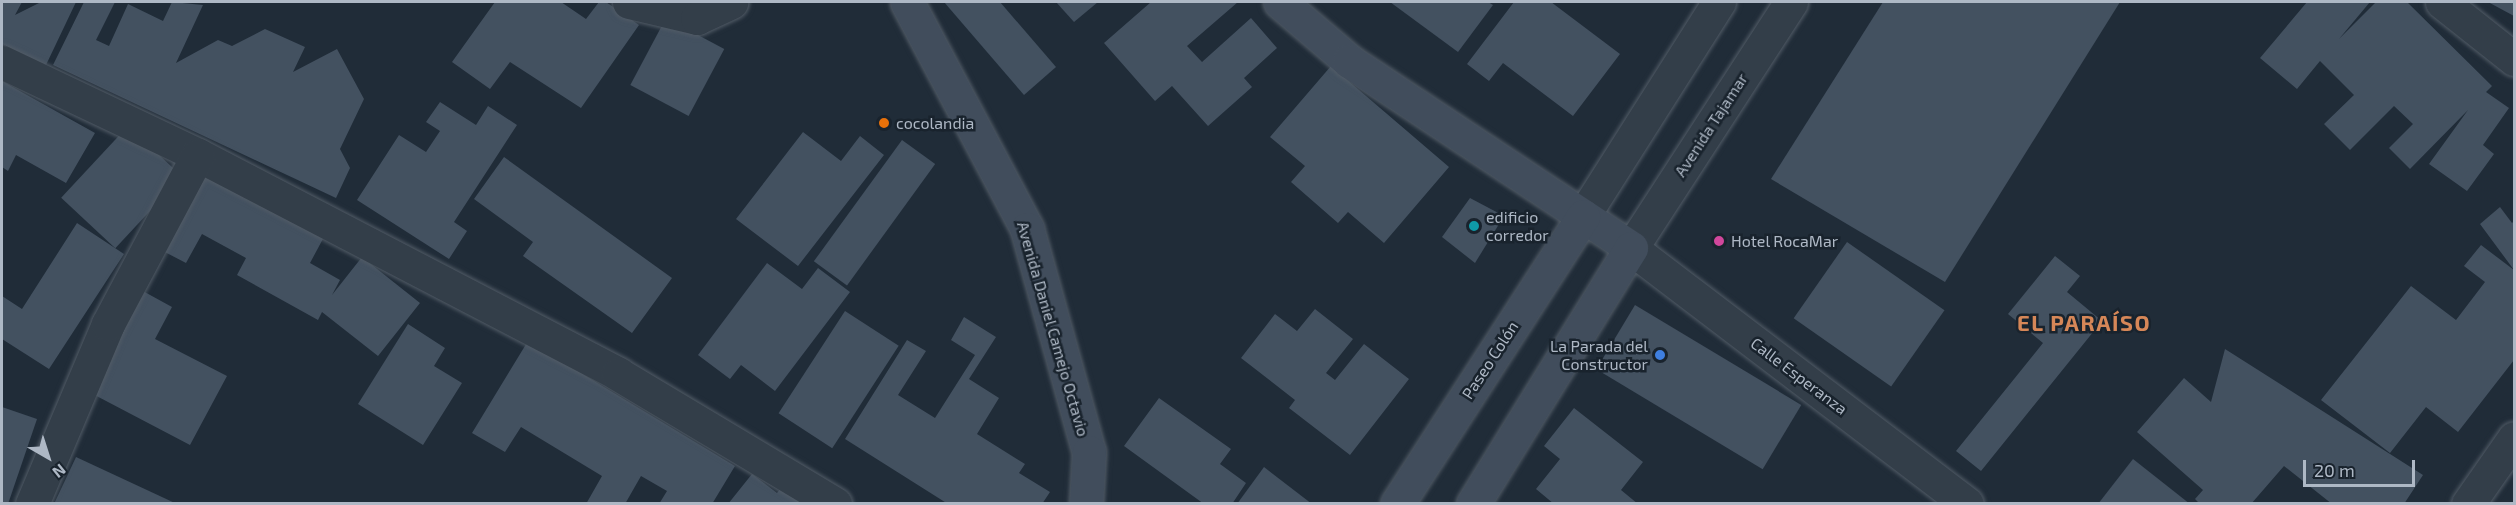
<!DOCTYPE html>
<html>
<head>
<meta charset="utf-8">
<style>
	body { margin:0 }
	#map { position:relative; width:2516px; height:505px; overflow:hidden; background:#202c38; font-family:"Exo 2",sans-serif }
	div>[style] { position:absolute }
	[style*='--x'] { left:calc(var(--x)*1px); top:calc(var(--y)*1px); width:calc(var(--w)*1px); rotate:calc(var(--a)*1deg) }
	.building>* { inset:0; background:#435160; transform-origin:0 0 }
	.roads { filter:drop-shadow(0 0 2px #515b66) drop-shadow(0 0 2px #515b66) }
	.street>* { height:33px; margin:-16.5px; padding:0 16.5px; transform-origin:16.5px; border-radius:16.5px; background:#333e49 }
	.secondary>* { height:33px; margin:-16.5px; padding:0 16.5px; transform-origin:16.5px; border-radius:16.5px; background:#414d5c }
	.dots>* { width:16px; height:16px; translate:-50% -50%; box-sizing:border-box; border:3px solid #19232d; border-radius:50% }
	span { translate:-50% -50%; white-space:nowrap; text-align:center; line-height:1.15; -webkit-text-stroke:5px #19232d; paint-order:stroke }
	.poi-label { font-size:16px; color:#aeb8c5 }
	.left { translate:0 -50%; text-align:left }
	.right { translate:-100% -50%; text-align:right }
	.street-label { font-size:16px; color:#aeb8c5 }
	.district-label { font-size:22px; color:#d68758; font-weight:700; letter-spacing:1.5px }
	.frame { position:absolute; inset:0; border:3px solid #aeb8c5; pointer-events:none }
	.north { position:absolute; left:18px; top:427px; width:60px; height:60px; -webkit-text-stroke:4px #19232d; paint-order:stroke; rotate:141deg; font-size:16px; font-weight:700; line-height:24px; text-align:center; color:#aeb8c5 }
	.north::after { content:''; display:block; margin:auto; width:21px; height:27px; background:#aeb8c5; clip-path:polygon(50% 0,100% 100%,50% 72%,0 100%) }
	.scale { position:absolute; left:2303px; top:460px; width:112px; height:27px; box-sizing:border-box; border:3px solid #aeb8c5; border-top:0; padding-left:8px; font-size:18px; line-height:21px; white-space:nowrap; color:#aeb8c5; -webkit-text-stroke:4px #19232d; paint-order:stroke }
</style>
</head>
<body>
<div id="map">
	<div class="building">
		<i style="clip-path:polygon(2px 2px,22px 2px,15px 15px,41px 2px,76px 2px,46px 65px,2px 44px)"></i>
		<i style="clip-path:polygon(84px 2px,115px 2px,96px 40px,109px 46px,128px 4px,163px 21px,172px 2px,203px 5px,176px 63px,218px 40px,232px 46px,265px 29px,305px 47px,293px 72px,337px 49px,364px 99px,340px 149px,350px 168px,336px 198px,53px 65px)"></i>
		<i style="clip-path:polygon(495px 2px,561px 2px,586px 19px,599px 2px,606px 2px,639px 25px,581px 108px,510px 62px,490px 89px,452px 62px)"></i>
		<i style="clip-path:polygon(944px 2px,1000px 2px,1056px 67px,1024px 95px)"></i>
		<i style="clip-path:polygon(1056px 2px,1098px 2px,1074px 22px)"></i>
		<i style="clip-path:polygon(1151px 2px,1238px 2px,1187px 46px,1202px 62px,1251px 18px,1277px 48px,1244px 78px,1252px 87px,1208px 126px,1172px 86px,1155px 101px,1104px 43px)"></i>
		<i style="clip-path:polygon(1390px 2px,1488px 2px,1493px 5px,1458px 52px)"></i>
		<i style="clip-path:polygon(1514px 2px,1551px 2px,1620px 54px,1573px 116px,1503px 63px,1489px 81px,1467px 64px)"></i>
		<i style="clip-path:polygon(1883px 2px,2120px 2px,1945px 282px,1771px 179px)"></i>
		<i style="clip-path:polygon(2307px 2px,2370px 2px,2339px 39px,2376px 2px,2407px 2px,2492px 86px,2486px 92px,2509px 108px,2483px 145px,2494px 154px,2467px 191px,2429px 164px,2468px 110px,2410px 169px,2389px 148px,2413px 124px,2394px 106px,2350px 150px,2324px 124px,2354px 95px,2320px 61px,2297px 89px,2260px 58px)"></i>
		<i style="clip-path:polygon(2488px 2px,2514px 2px,2514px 16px)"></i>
		<i style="left:666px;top:18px;width:66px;height:76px;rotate:28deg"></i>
		<i style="clip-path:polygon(1331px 66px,1449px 167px,1384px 243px,1348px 212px,1338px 223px,1291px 182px,1305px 166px,1270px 137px)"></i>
		<i style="clip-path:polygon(2px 81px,95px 133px,66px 183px,16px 155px,8px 171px,2px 167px)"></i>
		<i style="clip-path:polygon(440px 102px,476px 125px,488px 106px,517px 125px,454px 222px,467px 231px,449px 259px,357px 200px,399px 135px,426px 152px,440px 131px,426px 122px)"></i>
		<i style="left:128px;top:126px;width:74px;height:98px;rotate:43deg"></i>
		<i style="clip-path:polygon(803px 132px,841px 161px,860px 136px,884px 155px,798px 266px,736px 219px)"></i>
		<i style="left:902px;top:140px;width:41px;height:150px;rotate:36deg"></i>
		<i style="clip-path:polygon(504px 157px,672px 278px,632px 333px,523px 256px,533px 242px,474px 199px)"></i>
		<i style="clip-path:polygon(202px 170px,324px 237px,310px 263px,340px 280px,332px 295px,362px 257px,420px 303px,378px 356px,322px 312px,318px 320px,237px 275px,246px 258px,202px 234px,186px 263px,159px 249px)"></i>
		<i style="clip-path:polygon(1470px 198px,1504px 216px,1475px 263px,1442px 237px)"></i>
		<i style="clip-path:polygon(2500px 207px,2512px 223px,2514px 221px,2514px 360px,2458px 432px,2426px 407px,2390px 453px,2321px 400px,2411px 286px,2456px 320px,2485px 282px,2464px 266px,2481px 245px,2514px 270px,2480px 224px)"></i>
		<i style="clip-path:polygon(77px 223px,124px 254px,49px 369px,2px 339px,2px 296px,22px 309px)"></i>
		<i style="left:1847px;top:242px;width:119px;height:93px;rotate:35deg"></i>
		<i style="clip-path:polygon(2055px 256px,2080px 276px,2067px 292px,2102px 321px,1981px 471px,1956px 451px,2043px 343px,2008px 314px)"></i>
		<i style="clip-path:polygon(767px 263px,802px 289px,818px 268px,850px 292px,775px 391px,741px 365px,730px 379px,698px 355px)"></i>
		<i style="clip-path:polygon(141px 290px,172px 307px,155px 339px,227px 376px,190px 445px,87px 391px)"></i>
		<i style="left:1635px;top:305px;width:194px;height:75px;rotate:31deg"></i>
		<i style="clip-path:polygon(1315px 309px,1353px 339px,1326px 373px,1335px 380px,1364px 344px,1409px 379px,1350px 455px,1289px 408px,1295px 400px,1241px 358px,1275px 314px,1297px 331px)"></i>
		<i style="left:845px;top:311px;width:64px;height:122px;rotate:33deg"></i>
		<i style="clip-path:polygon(964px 317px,996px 337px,969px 379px,999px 398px,977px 434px,1025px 464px,1019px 473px,1050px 492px,1042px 504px,948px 504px,845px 439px,907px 340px,926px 351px,898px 395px,935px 418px,975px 355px,951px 340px)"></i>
		<i style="clip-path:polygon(408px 324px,445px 348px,434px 366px,462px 383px,423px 445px,358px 404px)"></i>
		<i style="clip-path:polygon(528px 341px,735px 466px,712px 504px,659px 504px,667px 491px,641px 476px,625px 504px,586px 504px,602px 476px,521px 427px,505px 452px,472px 433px)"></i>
		<i style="clip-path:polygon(2225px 349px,2423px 475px,2404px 504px,2332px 504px,2284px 466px,2251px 504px,2200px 504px,2195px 499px,2203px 490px,2137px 432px,2184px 378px,2211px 402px)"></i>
		<i style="clip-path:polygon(1159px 398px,1231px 449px,1220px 464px,1246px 483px,1232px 504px,1204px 504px,1124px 446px)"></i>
		<i style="clip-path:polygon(2px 407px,37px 419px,8px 504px,2px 504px)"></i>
		<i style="clip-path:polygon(1574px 408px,1643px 462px,1621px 490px,1638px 504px,1554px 504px,1536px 489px,1560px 459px,1544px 446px)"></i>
		<i style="clip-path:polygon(76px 457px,177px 504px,54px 504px)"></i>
		<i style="clip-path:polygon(2133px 459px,2190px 504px,2098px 504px)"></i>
		<i style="clip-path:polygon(1264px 467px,1312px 504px,1237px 504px)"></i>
		<i style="clip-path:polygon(752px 474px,777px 493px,789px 478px,820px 504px,728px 504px)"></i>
	</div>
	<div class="roads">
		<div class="street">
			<i style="--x:629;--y:2;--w:70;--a:13.2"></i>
			<i style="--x:697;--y:18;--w:38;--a:-25"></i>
			<i style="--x:1791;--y:2;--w:293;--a:123"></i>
			<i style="--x:1631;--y:248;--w:422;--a:37.3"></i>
			<i style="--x:2442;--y:2;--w:92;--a:38.4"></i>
			<i style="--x:2;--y:62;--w:217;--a:25.4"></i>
			<i style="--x:198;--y:155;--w:474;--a:27.5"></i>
			<i style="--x:618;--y:374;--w:253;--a:30.9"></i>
			<i style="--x:1583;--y:216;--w:254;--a:-57.6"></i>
			<i style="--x:32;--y:504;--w:195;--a:-67.1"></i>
			<i style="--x:108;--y:324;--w:191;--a:-62"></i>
			<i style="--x:2468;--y:504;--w:80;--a:-55.1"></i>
		</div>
		<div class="secondary">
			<i style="--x:907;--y:2;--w:257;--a:62.1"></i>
			<i style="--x:1027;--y:229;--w:231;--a:74.5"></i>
			<i style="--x:1089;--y:452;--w:52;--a:93.3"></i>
			<i style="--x:1280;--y:2;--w:91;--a:40.5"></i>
			<i style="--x:1349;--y:61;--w:338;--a:33.5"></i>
			<i style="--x:1631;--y:248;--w:301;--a:121.7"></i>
			<i style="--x:1397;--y:504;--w:343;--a:-57.1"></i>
		</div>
	</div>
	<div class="dots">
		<i style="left:884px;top:123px;background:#e8710a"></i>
		<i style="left:1474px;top:226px;background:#0f9aa8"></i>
		<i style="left:1719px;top:241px;background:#d1479c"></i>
		<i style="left:1660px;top:355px;background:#3f7fe0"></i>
	</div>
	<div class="poi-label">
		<span class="left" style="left:896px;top:123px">cocolandia</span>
		<span class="left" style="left:1486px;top:226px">edificio<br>corredor</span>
		<span class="left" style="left:1731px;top:241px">Hotel RocaMar</span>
		<span class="right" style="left:1648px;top:355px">La Parada del<br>Constructor</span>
	</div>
	<div class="street-label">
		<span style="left:1711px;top:125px;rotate:-57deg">Avenida Tajamar</span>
		<span style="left:1053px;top:329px;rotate:74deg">Avenida Daniel Camejo Octavio</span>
		<span style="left:1490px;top:360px;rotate:-57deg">Paseo Colón</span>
		<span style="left:1799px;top:376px;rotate:37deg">Calle Esperanza</span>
	</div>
	<div class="district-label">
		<span style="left:2084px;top:323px">EL PARAÍSO</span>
	</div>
	<div class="frame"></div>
	<div class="north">N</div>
	<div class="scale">20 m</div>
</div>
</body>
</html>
